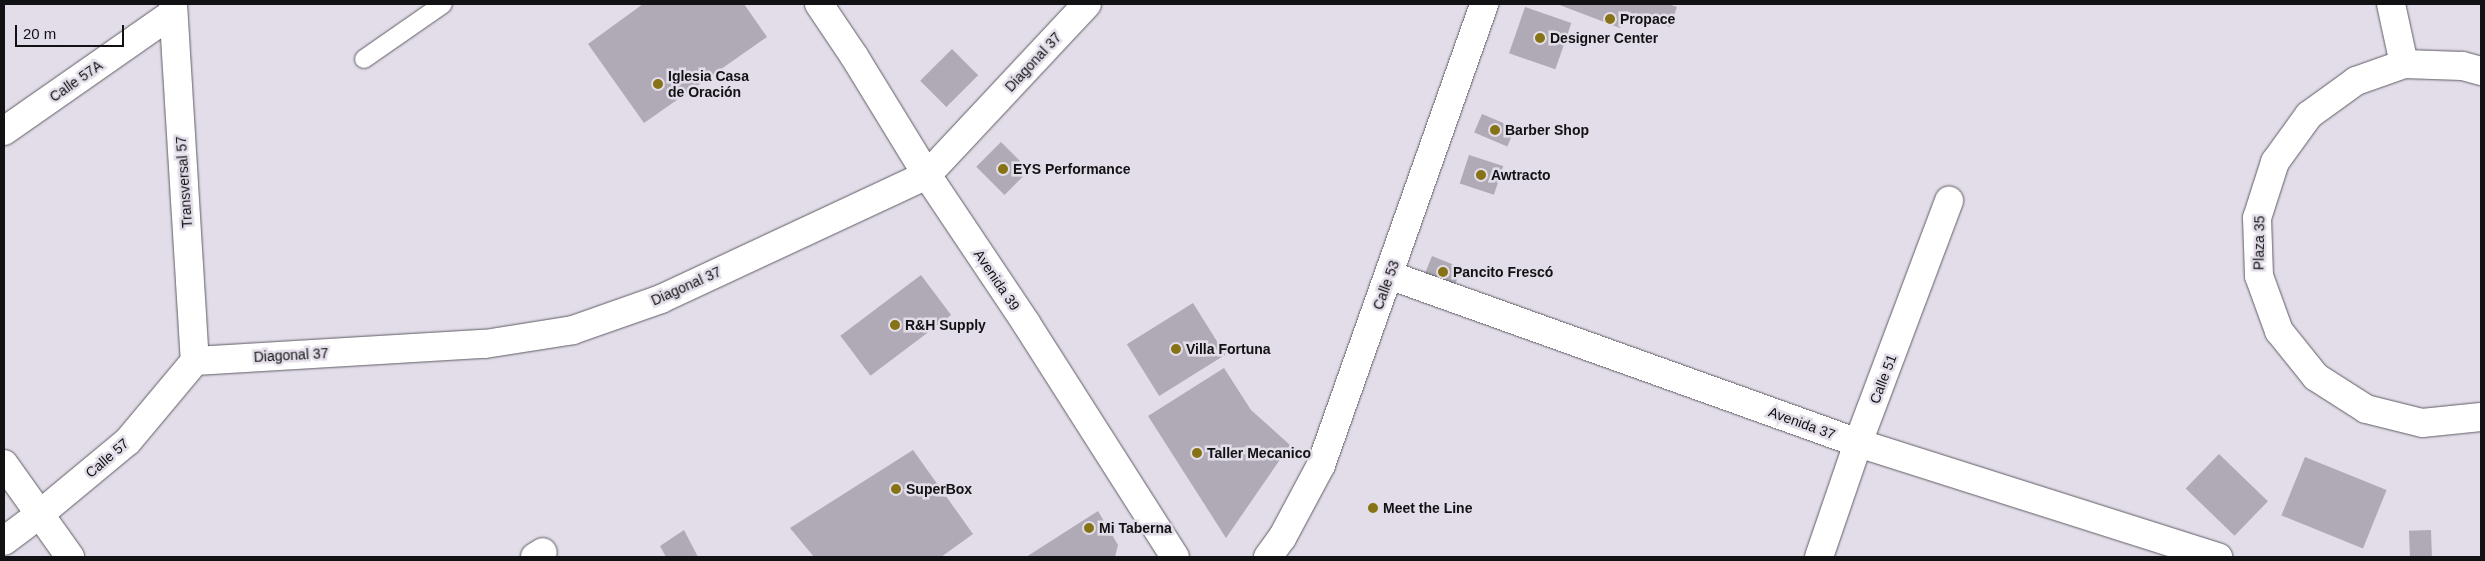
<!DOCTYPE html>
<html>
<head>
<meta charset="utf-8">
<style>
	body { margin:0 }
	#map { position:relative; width:2485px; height:561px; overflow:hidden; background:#e2dde8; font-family:Helvetica,sans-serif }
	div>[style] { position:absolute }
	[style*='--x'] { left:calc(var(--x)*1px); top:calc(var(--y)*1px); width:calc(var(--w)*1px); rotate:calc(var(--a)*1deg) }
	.building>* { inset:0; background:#afaab5; transform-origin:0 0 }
	.roads { filter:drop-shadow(0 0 1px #605c65) drop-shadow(0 0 1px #605c65) }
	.service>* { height:18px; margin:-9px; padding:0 9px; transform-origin:9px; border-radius:9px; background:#fff }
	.minor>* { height:28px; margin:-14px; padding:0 14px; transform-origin:14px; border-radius:14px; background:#fff }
	.secondary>* { height:28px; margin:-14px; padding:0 14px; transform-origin:14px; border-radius:14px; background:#fff }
	.dots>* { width:14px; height:14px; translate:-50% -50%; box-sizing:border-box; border:2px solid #e2dde8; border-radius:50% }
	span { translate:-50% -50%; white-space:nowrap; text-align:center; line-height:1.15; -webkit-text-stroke:5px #e2dde8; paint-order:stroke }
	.poi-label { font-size:14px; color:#121114; font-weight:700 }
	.left { translate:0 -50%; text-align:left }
	.street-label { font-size:14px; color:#121114 }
	.frame { position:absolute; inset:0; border:5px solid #121114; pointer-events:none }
	.scale { position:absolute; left:15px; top:25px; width:109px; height:22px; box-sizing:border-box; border:2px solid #121114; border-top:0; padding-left:6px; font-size:15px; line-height:18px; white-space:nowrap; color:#121114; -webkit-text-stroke:4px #e2dde8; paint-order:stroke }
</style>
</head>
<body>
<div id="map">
	<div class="building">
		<i style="clip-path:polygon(643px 4px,744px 4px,767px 37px,644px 123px,588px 44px)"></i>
		<i style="clip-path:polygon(1557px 4px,1668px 4px,1677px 7px,1670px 27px,1626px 11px,1620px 28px)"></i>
		<i style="left:1525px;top:7px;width:49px;height:49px;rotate:19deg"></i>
		<i style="left:952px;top:49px;width:37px;height:45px;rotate:45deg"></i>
		<i style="left:1482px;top:114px;width:36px;height:20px;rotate:23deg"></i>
		<i style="left:1001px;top:142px;width:40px;height:35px;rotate:45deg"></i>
		<i style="left:1469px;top:155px;width:36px;height:30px;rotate:18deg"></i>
		<i style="left:1432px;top:256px;width:32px;height:21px;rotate:22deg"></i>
		<i style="left:921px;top:275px;width:50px;height:101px;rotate:53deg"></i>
		<i style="left:1193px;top:303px;width:61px;height:78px;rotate:58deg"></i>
		<i style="clip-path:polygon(1224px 368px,1251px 410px,1290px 445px,1226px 538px,1148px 416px)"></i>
		<i style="clip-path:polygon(913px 450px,973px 534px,941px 557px,814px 557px,790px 528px)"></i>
		<i style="left:2219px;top:454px;width:68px;height:48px;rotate:44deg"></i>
		<i style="left:2305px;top:457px;width:88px;height:63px;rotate:22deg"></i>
		<i style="clip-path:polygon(1098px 511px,1118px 545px,1115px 557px,1026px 557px)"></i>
		<i style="clip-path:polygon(684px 530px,698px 557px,666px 557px,660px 546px)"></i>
		<i style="left:2431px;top:530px;width:27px;height:22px;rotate:88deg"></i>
	</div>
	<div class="roads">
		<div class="service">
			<i style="--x:364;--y:59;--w:96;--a:-34.8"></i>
		</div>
		<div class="minor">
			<i style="--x:173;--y:4;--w:358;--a:86.5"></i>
			<i style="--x:819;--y:4;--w:63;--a:56.1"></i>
			<i style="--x:854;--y:56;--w:140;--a:58.5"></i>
			<i style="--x:927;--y:175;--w:178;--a:56.2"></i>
			<i style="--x:1026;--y:323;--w:277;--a:57.5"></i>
			<i style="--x:2391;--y:4;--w:61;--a:77.8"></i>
			<i style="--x:2481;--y:71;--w:20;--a:-165"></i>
			<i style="--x:2462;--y:66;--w:58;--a:-178"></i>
			<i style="--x:2404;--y:64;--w:51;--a:160.5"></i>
			<i style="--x:2356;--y:81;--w:58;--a:144.1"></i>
			<i style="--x:2309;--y:115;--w:58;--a:125.9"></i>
			<i style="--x:2275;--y:162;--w:59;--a:107.8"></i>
			<i style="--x:2257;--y:218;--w:58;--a:88"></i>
			<i style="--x:2259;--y:276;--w:59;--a:70"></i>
			<i style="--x:2279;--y:331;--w:59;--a:51.2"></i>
			<i style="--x:2316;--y:377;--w:59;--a:32.6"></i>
			<i style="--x:2366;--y:409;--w:58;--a:14"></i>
			<i style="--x:2422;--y:423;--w:59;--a:-5.8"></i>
			<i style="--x:4;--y:131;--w:206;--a:-34.9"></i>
			<i style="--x:1389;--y:275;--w:498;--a:19.7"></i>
			<i style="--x:1858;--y:443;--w:378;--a:17.6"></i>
			<i style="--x:195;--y:361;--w:290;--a:-3.4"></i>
			<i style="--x:485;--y:344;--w:89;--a:-9"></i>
			<i style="--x:573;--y:330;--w:93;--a:-19.4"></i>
			<i style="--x:661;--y:299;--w:293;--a:-25"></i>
			<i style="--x:927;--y:175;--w:234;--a:-46.9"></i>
			<i style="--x:4;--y:464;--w:114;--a:54.6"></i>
			<i style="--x:4;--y:541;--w:45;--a:-36.9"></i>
			<i style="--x:40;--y:514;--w:114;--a:-39.7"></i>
			<i style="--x:128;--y:441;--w:104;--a:-50.1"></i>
			<i style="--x:535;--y:557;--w:9;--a:-32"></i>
			<i style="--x:1819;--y:557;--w:120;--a:-71.1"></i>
			<i style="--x:1858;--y:443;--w:259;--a:-69.4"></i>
		</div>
		<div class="secondary">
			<i style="--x:1268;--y:557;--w:24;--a:-54"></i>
			<i style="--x:1282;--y:538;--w:83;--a:-61.9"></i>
			<i style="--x:1321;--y:465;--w:489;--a:-70.5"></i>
		</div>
	</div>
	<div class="dots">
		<i style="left:1610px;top:19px;background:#867315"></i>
		<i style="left:1540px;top:38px;background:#867315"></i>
		<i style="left:658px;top:84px;background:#867315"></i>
		<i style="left:1495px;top:130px;background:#867315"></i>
		<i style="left:1003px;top:169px;background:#867315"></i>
		<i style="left:1481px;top:175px;background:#867315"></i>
		<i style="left:1443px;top:272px;background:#867315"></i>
		<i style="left:895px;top:325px;background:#867315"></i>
		<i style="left:1176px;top:349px;background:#867315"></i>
		<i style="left:1197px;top:453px;background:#867315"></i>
		<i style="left:896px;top:489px;background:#867315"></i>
		<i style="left:1373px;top:508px;background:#867315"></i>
		<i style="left:1089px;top:528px;background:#867315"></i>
	</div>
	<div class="poi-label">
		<span class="left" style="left:1620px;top:19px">Propace</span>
		<span class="left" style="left:1550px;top:38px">Designer Center</span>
		<span class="left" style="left:668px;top:84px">Iglesia Casa<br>de Oración</span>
		<span class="left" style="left:1505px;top:130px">Barber Shop</span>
		<span class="left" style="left:1013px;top:169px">EYS Performance</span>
		<span class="left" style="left:1491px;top:175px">Awtracto</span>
		<span class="left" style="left:1453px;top:272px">Pancito Frescó</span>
		<span class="left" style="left:905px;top:325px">R&amp;H Supply</span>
		<span class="left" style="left:1186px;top:349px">Villa Fortuna</span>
		<span class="left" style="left:1207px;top:453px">Taller Mecanico</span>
		<span class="left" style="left:906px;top:489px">SuperBox</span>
		<span class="left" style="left:1383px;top:508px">Meet the Line</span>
		<span class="left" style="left:1099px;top:528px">Mi Taberna</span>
	</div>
	<div class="street-label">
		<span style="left:1033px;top:62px;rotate:-47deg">Diagonal 37</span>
		<span style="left:76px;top:81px;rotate:-35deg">Calle 57A</span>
		<span style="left:184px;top:182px;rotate:-94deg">Transversal 57</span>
		<span style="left:2259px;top:243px;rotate:-89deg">Plaza 35</span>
		<span style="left:997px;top:280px;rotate:56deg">Avenida 39</span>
		<span style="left:1386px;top:285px;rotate:-70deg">Calle 53</span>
		<span style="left:686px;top:286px;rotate:-24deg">Diagonal 37</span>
		<span style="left:291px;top:355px;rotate:-3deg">Diagonal 37</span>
		<span style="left:1883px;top:379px;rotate:-69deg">Calle 51</span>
		<span style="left:1802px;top:423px;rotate:20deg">Avenida 37</span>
		<span style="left:107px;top:458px;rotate:-41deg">Calle 57</span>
	</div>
	<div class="frame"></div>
	<div class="scale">20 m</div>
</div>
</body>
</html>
